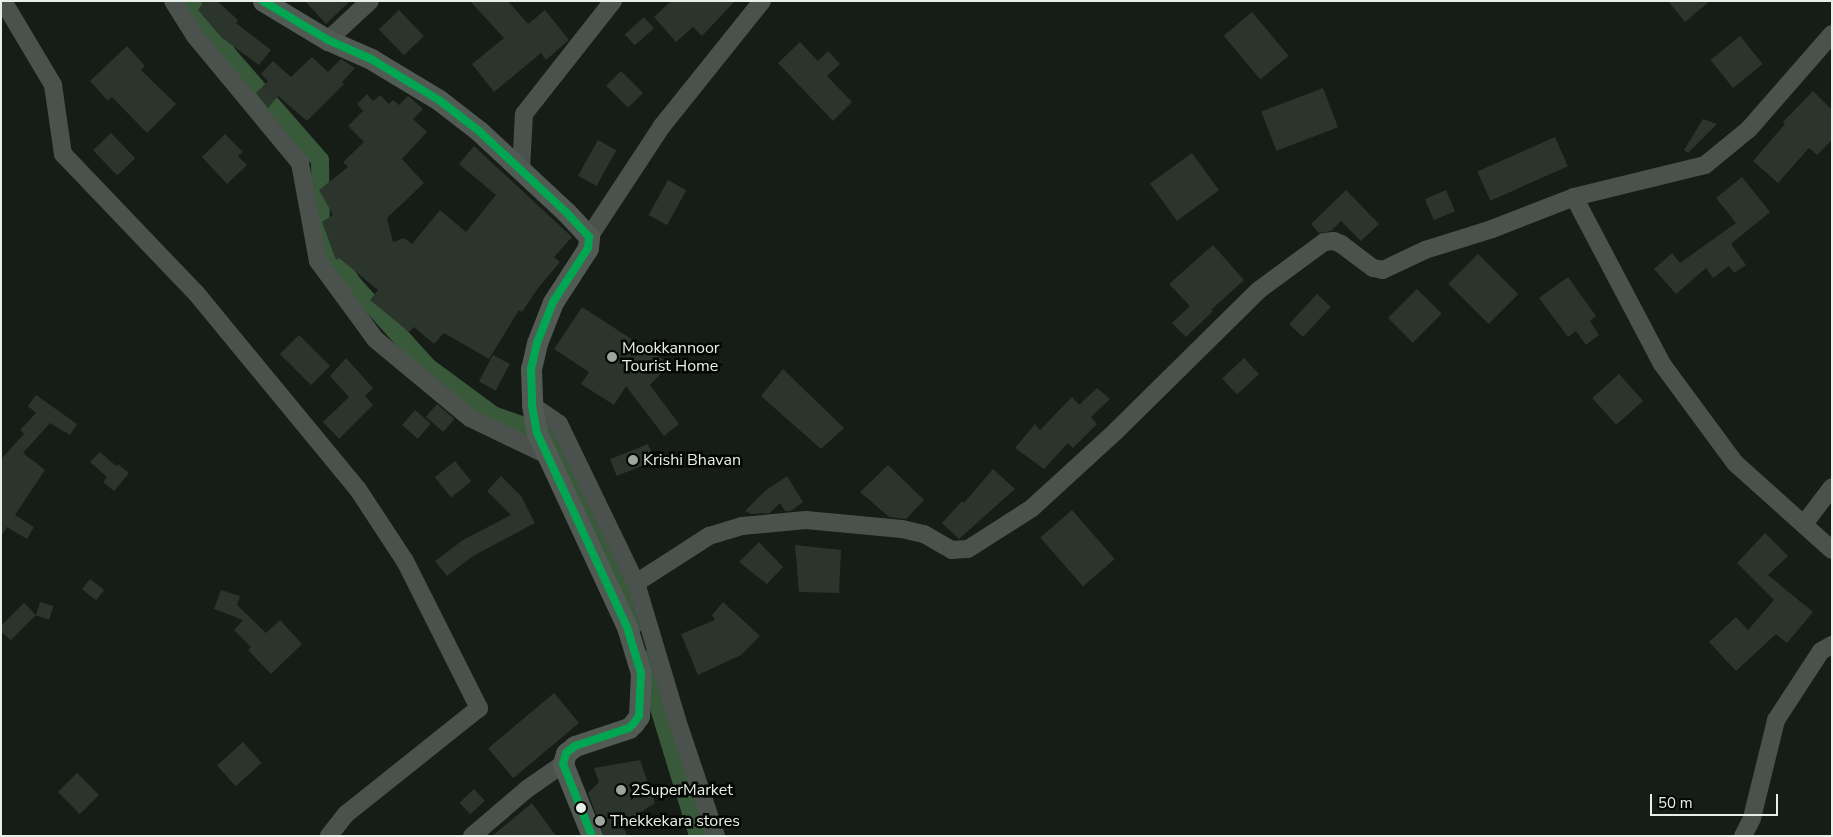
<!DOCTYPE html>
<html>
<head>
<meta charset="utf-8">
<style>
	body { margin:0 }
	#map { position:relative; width:1833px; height:837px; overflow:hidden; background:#161c16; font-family:"Nunito Sans",sans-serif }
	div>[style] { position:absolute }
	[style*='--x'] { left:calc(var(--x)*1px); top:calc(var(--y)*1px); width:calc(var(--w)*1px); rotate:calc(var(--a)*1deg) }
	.canal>* { height:18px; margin:-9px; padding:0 9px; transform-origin:9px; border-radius:9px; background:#385a3b }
	.building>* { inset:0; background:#2b352c; transform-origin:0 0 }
	.minor>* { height:18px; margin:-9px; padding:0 9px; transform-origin:9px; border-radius:9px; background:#4b514c }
	.major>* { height:21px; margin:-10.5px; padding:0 10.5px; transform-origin:10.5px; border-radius:10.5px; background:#525b53 }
	.bus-1>* { height:8px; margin:-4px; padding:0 4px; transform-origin:4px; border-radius:4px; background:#00a651 }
	.dots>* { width:14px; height:14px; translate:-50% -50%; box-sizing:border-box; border:2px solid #040704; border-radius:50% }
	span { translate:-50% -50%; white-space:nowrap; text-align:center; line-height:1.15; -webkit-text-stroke:5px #040704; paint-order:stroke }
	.poi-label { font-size:16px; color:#e7f0e8 }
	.left { translate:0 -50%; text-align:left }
	.frame { position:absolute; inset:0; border:2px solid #e7f0e8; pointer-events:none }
	.scale { position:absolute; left:1650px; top:794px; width:128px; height:22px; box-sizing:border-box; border:2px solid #e7f0e8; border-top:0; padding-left:6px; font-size:15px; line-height:18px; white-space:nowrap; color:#e7f0e8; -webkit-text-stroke:4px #040704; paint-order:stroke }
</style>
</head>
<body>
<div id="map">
	<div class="canal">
		<i style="--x:190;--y:1;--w:69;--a:54.5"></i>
		<i style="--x:230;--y:57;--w:137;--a:48.9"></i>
		<i style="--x:320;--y:160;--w:77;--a:89.3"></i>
		<i style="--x:321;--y:237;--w:57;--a:55.8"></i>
		<i style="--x:353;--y:284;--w:112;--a:47.9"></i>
		<i style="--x:428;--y:367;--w:81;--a:36.4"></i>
		<i style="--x:493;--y:415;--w:46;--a:19.2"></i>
		<i style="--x:537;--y:431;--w:18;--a:19"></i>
		<i style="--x:554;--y:437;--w:156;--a:64.9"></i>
		<i style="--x:620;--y:578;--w:49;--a:73.4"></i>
		<i style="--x:644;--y:659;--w:185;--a:73"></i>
	</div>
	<div class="building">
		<i style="clip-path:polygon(204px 1px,217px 1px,238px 20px,236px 23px,271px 50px,259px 65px,222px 38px,198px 10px)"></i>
		<i style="clip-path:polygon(305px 1px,350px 1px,326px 24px)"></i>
		<i style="clip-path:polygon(470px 1px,508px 1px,528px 24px,545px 10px,569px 40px,546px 60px,541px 53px,494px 92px,472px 64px,504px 38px)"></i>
		<i style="clip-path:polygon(671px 1px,735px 1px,702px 36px,693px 27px,676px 42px,654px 17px)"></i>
		<i style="clip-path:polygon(1668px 1px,1710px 1px,1685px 22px)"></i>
		<i style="left:399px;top:10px;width:36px;height:28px;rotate:46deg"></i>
		<i style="left:1252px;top:12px;width:57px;height:37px;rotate:50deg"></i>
		<i style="left:644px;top:17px;width:15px;height:26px;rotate:48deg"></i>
		<i style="left:1740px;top:36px;width:36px;height:38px;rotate:51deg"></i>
		<i style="clip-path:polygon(800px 42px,818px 61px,828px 51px,840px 64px,827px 76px,852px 102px,833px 121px,778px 63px)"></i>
		<i style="clip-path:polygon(127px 46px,145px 66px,141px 70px,176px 104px,147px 133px,112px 97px,108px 101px,90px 81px)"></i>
		<i style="clip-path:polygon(312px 57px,328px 72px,341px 59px,355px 68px,342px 82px,344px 84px,307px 121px,278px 96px,268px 108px,256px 93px,268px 81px,261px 74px,273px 61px,291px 77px)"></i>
		<i style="left:621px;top:71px;width:31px;height:21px;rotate:45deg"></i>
		<i style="left:1323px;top:88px;width:42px;height:66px;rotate:69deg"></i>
		<i style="clip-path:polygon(1813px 91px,1832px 110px,1832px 140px,1817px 155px,1809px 148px,1778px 183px,1753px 161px,1785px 124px,1783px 122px)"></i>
		<i style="clip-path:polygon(367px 94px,373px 101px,380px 95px,389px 104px,393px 100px,399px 105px,408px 96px,411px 98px,423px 109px,413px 119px,427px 132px,402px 159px,424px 183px,387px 218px,393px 242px,404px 238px,412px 244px,440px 210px,466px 232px,496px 195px,459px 164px,474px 146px,572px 237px,554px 257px,560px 262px,538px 288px,522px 312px,519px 310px,489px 359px,444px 333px,434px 344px,414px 327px,409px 332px,370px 300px,378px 290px,339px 258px,336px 260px,322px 222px,333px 215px,319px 190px,348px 167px,343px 162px,364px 142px,348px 126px,363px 111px,357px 104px)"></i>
		<i style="clip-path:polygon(1703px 119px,1717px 124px,1688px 153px,1684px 150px)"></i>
		<i style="left:111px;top:133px;width:35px;height:25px;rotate:46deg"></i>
		<i style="clip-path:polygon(225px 134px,243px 152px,238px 156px,247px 165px,227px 184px,202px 157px)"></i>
		<i style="left:1555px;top:137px;width:32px;height:85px;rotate:66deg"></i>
		<i style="left:598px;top:140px;width:21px;height:41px;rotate:29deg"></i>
		<i style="left:1192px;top:153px;width:46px;height:52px;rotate:54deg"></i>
		<i style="clip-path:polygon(1742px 177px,1770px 212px,1731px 244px,1746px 265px,1734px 273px,1729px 266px,1713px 278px,1706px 268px,1676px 294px,1654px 269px,1672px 253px,1680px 263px,1736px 223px,1716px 198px)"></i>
		<i style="left:668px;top:180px;width:21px;height:40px;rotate:29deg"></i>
		<i style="clip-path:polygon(1346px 190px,1379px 224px,1361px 241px,1341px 221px,1331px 231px,1319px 233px,1311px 224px)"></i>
		<i style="left:1446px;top:190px;width:23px;height:23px;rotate:67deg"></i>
		<i style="clip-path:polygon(1213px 245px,1244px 280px,1211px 310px,1213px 311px,1186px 337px,1172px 323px,1190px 306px,1169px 284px)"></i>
		<i style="left:1478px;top:254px;width:57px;height:42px;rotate:45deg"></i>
		<i style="clip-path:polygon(1568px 277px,1596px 316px,1590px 321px,1599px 335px,1586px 345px,1576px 331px,1568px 337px,1539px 298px)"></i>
		<i style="left:1417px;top:289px;width:35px;height:41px;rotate:45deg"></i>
		<i style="left:1317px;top:294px;width:19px;height:41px;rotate:43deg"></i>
		<i style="clip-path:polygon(582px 307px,670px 364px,650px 385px,679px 424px,664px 436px,626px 386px,614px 405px,581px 384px,589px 372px,554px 349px)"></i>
		<i style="left:299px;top:335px;width:44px;height:27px;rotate:45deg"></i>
		<i style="left:493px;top:355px;width:19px;height:30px;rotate:28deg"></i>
		<i style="clip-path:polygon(346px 358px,373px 388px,365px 396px,373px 405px,339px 439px,323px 422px,349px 397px,330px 376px)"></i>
		<i style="left:1244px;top:358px;width:22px;height:30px;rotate:47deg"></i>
		<i style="clip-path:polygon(783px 369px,844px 428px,821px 449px,761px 396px)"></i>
		<i style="left:1619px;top:374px;width:36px;height:36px;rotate:48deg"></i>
		<i style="clip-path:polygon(1097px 388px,1110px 399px,1091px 417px,1097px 424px,1073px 448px,1068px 443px,1044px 469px,1015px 448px,1035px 424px,1040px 430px,1072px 397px,1079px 405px)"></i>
		<i style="clip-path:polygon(36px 395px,77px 424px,70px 435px,50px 423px,23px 453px,45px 470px,15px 515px,34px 527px,27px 539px,7px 527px,1px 536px,1px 459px,24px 434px,20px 430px,36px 413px,28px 406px)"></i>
		<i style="left:437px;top:404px;width:23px;height:17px;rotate:41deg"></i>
		<i style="left:415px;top:410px;width:21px;height:20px;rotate:41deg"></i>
		<i style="left:648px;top:444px;width:18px;height:41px;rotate:68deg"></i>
		<i style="clip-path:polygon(100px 452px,116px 466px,118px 464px,129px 473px,114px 491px,103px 482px,107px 477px,90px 462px)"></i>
		<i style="left:455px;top:461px;width:26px;height:26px;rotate:51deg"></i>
		<i style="clip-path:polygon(888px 465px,924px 500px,906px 519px,889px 517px,860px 492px)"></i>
		<i style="clip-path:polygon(993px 469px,1015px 489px,959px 539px,942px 523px,962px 501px,964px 503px)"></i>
		<i style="clip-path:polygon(501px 476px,521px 496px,535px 523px,473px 556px,447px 576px,435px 561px,463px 540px,511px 515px,487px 491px)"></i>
		<i style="clip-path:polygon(787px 476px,803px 502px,791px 511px,785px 511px,780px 503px,770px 513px,751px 514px,745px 511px,765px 491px)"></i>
		<i style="left:1072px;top:510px;width:65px;height:42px;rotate:49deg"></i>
		<i style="clip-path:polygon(1765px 533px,1788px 556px,1768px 575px,1813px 612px,1787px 643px,1776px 634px,1736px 671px,1709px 642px,1736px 617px,1748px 630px,1774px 600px,1737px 563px)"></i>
		<i style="clip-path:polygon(759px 542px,783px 567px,767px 584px,739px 562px)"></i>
		<i style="clip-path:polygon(795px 545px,841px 550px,839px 593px,799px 592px)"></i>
		<i style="left:90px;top:579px;width:18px;height:13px;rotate:38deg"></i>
		<i style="clip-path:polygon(221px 590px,240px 596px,237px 605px,266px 633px,280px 620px,302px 644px,271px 674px,248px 650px,251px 647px,234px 630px,243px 620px,214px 609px)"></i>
		<i style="left:40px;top:602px;width:14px;height:14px;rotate:17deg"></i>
		<i style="clip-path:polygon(723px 602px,760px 636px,741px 655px,698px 675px,681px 634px,715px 620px,712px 615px)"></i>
		<i style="left:24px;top:603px;width:17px;height:36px;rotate:45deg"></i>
		<i style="left:554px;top:693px;width:39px;height:86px;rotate:50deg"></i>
		<i style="left:243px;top:742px;width:28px;height:35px;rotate:48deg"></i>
		<i style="clip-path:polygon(640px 760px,655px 803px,635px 816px,621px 821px,627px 836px,604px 836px,588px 793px,599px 782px,594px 768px)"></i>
		<i style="left:77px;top:773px;width:31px;height:27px;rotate:45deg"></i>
		<i style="left:474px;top:789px;width:16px;height:20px;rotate:47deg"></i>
		<i style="clip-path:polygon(532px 803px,556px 836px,492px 836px)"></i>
	</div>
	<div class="minor">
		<i style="--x:3;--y:1;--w:98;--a:59.2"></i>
		<i style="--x:53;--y:85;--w:70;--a:81.8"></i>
		<i style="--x:63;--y:154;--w:192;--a:46.3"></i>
		<i style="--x:196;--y:293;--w:253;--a:50.5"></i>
		<i style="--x:357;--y:488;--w:87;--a:56.7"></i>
		<i style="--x:405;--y:561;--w:165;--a:63.3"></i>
		<i style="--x:479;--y:708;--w:170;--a:141.4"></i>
		<i style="--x:346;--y:814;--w:28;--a:128"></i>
		<i style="--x:173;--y:1;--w:41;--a:57.8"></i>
		<i style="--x:195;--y:36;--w:165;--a:50.4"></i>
		<i style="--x:300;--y:163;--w:100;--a:79.6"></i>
		<i style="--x:318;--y:261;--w:97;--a:53.8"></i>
		<i style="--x:375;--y:339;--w:124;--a:39.7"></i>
		<i style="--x:470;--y:418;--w:83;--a:25.6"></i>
		<i style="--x:328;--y:40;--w:57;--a:-42.9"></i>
		<i style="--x:521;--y:169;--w:55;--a:-86.9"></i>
		<i style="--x:524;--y:114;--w:144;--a:-51.8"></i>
		<i style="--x:1574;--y:197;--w:189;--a:62.2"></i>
		<i style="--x:1662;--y:364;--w:123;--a:53.6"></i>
		<i style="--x:1735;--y:463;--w:130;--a:41.9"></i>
		<i style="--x:589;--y:237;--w:133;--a:-56.7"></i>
		<i style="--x:662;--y:126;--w:160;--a:-51.3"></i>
		<i style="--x:532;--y:405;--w:33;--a:35"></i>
		<i style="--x:559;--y:424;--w:177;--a:64.2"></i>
		<i style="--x:636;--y:583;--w:143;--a:73.3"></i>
		<i style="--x:677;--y:720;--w:122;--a:71.4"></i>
		<i style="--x:1804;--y:524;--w:46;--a:-52.9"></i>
		<i style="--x:636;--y:583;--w:87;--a:-32.8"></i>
		<i style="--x:709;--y:536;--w:34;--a:-17"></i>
		<i style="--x:742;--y:526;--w:64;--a:-5.4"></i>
		<i style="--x:806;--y:520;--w:96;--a:5.4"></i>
		<i style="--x:902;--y:529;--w:23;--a:13"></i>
		<i style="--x:924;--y:534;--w:32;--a:30"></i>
		<i style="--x:952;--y:550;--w:16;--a:-4"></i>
		<i style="--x:968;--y:549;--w:76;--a:-32.6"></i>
		<i style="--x:1032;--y:508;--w:115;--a:-42.5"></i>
		<i style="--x:1117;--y:430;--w:199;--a:-44.6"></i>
		<i style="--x:1259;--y:290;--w:81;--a:-36.4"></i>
		<i style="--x:1324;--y:242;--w:10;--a:-6"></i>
		<i style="--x:1334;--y:241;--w:8;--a:23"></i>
		<i style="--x:1341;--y:244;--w:40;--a:37"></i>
		<i style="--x:1373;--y:268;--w:10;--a:11"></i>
		<i style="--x:1383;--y:270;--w:47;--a:-25.5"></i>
		<i style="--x:1425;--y:250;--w:70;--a:-17.4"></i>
		<i style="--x:1492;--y:229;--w:88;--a:-21.3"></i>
		<i style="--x:1574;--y:197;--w:135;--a:-13.7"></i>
		<i style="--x:1705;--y:165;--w:57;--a:-39.3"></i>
		<i style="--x:1749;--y:129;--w:126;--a:-48.9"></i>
		<i style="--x:472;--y:836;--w:72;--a:-40.5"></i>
		<i style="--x:527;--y:789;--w:44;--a:-34.8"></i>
		<i style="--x:1743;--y:836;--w:20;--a:-63"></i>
		<i style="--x:1752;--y:818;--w:101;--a:-76.2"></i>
		<i style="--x:1776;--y:720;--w:82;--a:-56.9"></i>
		<i style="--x:1821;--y:651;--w:13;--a:-29"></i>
	</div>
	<div class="major">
		<i style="--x:263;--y:1;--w:76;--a:31"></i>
		<i style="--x:328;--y:40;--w:47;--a:23.8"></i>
		<i style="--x:371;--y:59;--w:79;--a:31.1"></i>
		<i style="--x:439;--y:100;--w:51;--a:37.8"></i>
		<i style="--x:479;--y:131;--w:119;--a:43"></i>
		<i style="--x:566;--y:212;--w:34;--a:47"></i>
		<i style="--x:589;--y:237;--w:11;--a:95"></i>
		<i style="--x:588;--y:248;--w:64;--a:122.9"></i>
		<i style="--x:553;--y:302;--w:44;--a:111.3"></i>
		<i style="--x:537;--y:343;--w:27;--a:103"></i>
		<i style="--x:531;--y:369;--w:36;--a:88"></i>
		<i style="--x:532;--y:405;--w:28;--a:80"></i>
		<i style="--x:537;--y:433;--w:214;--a:65.1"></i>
		<i style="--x:627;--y:627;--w:48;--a:73.1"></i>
		<i style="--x:641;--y:673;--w:43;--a:92.7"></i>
		<i style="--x:639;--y:716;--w:9;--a:126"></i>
		<i style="--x:634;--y:723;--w:7;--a:135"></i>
		<i style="--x:629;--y:728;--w:57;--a:161.6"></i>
		<i style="--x:575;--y:746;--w:11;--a:142"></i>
		<i style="--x:566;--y:753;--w:11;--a:105"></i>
		<i style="--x:563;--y:764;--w:78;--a:68.1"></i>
	</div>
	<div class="bus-1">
		<i style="--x:263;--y:1;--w:76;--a:31"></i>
		<i style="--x:328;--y:40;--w:47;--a:23.8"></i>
		<i style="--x:371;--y:59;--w:79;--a:31.1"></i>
		<i style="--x:439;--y:100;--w:51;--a:37.8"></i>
		<i style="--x:479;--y:131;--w:119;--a:43"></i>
		<i style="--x:566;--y:212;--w:34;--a:47"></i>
		<i style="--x:589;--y:237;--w:11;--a:95"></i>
		<i style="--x:588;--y:248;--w:64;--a:122.9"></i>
		<i style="--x:553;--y:302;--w:44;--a:111.3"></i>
		<i style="--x:537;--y:343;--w:27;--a:103"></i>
		<i style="--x:531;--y:369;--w:36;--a:88"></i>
		<i style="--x:532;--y:405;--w:28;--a:80"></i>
		<i style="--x:537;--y:433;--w:214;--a:65.1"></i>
		<i style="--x:627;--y:627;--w:48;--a:73.1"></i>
		<i style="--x:641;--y:673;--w:43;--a:92.7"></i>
		<i style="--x:639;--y:716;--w:9;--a:126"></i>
		<i style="--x:634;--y:723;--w:7;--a:135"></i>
		<i style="--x:629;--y:728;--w:57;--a:161.6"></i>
		<i style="--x:575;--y:746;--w:11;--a:142"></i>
		<i style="--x:566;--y:753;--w:11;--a:105"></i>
		<i style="--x:563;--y:764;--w:78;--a:68.1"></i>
	</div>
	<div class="dots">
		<i style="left:612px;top:357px;background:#9ea69e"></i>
		<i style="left:633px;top:460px;background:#9ea69e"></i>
		<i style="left:621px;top:790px;background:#9ea69e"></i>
		<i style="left:581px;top:808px;background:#e7f0e8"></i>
		<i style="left:600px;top:821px;background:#9ea69e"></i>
	</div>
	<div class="poi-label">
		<span class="left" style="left:622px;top:357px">Mookkannoor<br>Tourist Home</span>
		<span class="left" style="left:643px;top:460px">Krishi Bhavan</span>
		<span class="left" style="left:631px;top:790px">2SuperMarket</span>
		<span class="left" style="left:610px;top:821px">Thekkekara stores</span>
	</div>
	<div class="frame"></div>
	<div class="scale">50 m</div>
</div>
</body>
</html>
